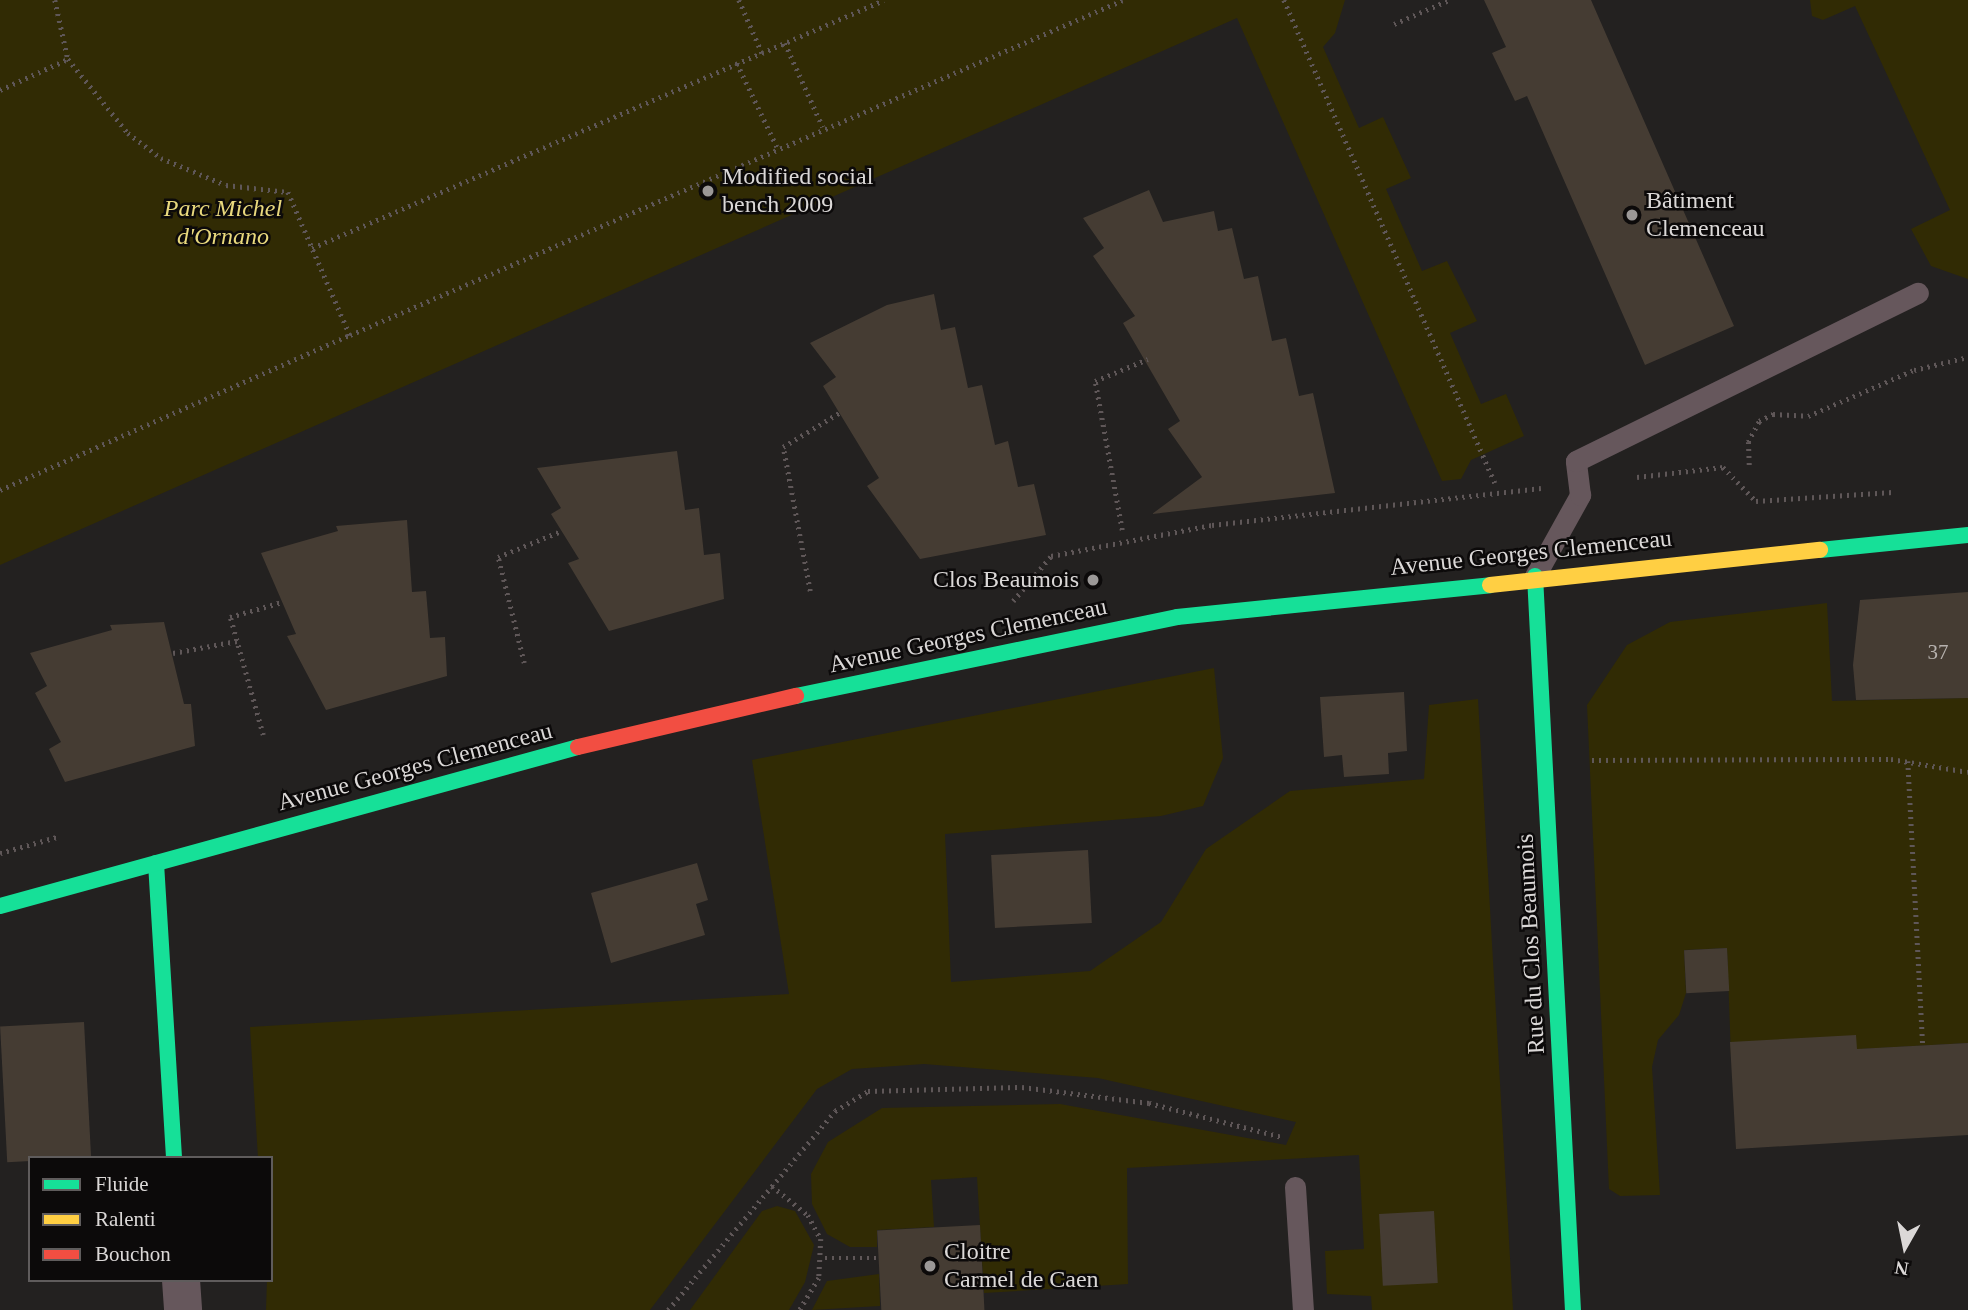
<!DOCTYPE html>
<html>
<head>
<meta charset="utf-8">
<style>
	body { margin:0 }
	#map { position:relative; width:1968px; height:1310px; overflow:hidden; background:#232120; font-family:"Times New Roman",serif }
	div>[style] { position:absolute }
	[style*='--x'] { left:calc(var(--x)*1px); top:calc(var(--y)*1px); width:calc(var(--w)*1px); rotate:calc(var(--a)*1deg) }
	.green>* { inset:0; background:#312b04 }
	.building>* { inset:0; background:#453c33; transform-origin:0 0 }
	.path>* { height:4.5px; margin-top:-2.25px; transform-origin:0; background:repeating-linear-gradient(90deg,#5f5758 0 2px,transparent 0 7px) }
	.lane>* { height:21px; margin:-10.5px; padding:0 10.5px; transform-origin:10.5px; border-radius:10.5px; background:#66575c }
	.street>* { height:38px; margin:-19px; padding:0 19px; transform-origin:19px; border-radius:19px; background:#66575c }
	.fast>* { height:16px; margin:-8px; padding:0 8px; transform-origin:8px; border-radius:8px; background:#16e098 }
	.slow>* { height:16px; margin:-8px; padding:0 8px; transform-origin:8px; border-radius:8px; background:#ffcf43 }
	.jam>* { height:16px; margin:-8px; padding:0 8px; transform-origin:8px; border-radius:8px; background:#f24e42 }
	.dots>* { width:19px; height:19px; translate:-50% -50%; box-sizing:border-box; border:4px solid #0c0a0a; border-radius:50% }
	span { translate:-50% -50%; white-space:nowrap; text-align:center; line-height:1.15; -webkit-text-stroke:5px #0c0a0a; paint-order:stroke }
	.number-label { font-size:21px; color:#b6b1ae }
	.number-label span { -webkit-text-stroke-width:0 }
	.poi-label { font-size:24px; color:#dbd8d7 }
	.left { translate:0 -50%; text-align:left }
	.right { translate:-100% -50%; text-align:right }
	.park-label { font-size:24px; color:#e9d97d; font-style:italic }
	.street-label { font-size:24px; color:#dbd8d7 }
	.legend { position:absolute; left:28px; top:1156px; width:245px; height:126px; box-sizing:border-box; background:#0c0a0a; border:2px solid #5f5c5c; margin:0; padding:9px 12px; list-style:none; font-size:21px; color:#dbd8d7 }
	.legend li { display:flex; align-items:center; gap:14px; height:35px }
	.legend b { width:35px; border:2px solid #5f5c5c }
	.north { position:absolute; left:1870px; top:1212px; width:70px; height:70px; -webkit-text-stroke:5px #0c0a0a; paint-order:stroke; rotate:189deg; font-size:19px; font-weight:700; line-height:28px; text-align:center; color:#dbd8d7 }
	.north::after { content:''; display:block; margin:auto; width:24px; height:32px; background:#dbd8d7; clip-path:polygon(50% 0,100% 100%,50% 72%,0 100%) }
</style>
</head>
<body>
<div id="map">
	<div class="green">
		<i style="clip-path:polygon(0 0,1345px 0,1335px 33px,1323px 47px,1359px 128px,1383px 117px,1411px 178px,1386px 189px,1422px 271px,1447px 261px,1477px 321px,1450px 333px,1481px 404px,1506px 394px,1524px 436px,1471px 460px,1461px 479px,1442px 481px,1237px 18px,0 565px)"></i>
		<i style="clip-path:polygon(1810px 0,1968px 0,1968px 279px,1931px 266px,1911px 229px,1950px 210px,1855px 6px,1823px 20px,1812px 16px)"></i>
		<i style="clip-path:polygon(1827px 603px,1832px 701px,1968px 698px,1968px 1043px,1731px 1056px,1727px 948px,1684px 950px,1686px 993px,1679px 1015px,1658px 1040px,1652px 1067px,1660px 1195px,1620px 1196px,1609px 1189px,1587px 705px,1627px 645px,1670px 622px)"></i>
		<i style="clip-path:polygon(1214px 668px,1223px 758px,1203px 806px,1161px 816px,945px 834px,951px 982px,1090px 971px,1161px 922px,1206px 849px,1290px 791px,1424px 779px,1429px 705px,1478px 699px,1513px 1310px,1372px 1310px,1371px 1296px,1327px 1294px,1325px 1251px,1364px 1249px,1359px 1155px,1127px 1168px,1128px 1284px,984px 1293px,977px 1177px,931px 1180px,934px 1227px,877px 1230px,877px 1247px,850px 1247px,827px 1234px,812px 1204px,811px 1174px,828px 1142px,882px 1108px,1060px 1104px,1286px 1145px,1296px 1122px,1098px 1078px,924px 1064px,852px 1069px,817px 1089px,650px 1310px,266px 1310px,271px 1158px,258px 1158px,250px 1027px,789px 994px,752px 760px)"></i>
		<i style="clip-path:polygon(777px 1206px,795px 1211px,814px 1245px,805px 1282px,789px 1310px,690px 1310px,762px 1211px)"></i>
		<i style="clip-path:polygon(879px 1274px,880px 1306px,812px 1310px,827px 1281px)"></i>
	</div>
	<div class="building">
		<i style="clip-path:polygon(1484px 0,1591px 0,1734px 326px,1645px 365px,1527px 96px,1515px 101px,1492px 53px,1506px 47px)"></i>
		<i style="clip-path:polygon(1149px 190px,1163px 222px,1214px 211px,1218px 231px,1232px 228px,1244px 279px,1258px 276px,1272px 341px,1286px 338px,1299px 396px,1313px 393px,1335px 493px,1152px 514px,1202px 477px,1168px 429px,1180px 421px,1123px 323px,1135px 316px,1093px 256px,1104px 248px,1083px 218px)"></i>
		<i style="clip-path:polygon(934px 294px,941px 330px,955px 327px,968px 388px,982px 385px,995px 445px,1008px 441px,1018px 487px,1034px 484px,1046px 535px,920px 559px,867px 486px,879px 478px,823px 386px,836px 377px,810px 343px,887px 305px)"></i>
		<i style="clip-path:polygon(677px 451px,685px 510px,699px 508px,704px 555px,720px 553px,724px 599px,609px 631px,568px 563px,579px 559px,551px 514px,561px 508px,537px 468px)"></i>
		<i style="clip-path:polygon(407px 520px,412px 592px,426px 591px,430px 638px,445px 637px,447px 676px,326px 710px,287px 636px,296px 634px,261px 553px,338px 531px,336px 526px)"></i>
		<i style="clip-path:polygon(1968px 592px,1968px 698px,1856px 700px,1853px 665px,1860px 600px)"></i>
		<i style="clip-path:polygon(164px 622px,184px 704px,191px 704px,195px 746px,65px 782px,49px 749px,61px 742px,35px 693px,47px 686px,30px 653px,112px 630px,110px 625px)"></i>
		<i style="clip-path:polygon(1404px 692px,1407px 751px,1388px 753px,1389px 774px,1344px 777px,1342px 755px,1324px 757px,1320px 697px)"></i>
		<i style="left:1088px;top:850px;width:73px;height:97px;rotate:87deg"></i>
		<i style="clip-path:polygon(697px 863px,708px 900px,696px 904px,705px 935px,611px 963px,591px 893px)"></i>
		<i style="left:1727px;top:948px;width:43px;height:43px;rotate:87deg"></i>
		<i style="left:84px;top:1022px;width:136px;height:84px;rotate:87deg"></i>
		<i style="clip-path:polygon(1856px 1035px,1857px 1049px,1968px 1043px,1968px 1135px,1736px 1149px,1730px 1042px)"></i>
		<i style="left:1434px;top:1211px;width:72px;height:55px;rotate:87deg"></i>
		<i style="left:980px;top:1225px;width:85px;height:103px;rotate:87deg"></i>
	</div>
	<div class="path">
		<i style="--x:55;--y:0;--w:60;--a:77.6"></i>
		<i style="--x:739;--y:0;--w:58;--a:66.5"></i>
		<i style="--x:1284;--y:0;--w:527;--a:66.4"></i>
		<i style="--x:1394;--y:24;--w:60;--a:-23.6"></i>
		<i style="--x:785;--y:43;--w:92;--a:65.7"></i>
		<i style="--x:737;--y:63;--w:93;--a:64.5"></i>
		<i style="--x:0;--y:90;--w:75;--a:-24.5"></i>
		<i style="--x:68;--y:59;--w:95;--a:51"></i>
		<i style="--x:128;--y:133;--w:41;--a:37.1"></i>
		<i style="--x:161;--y:158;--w:70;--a:22.6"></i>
		<i style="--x:226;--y:185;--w:62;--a:6.4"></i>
		<i style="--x:288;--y:192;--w:156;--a:66.6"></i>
		<i style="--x:350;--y:335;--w:842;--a:-23.43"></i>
		<i style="--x:312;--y:248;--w:623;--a:-23.44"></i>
		<i style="--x:1749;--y:465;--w:23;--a:-92"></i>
		<i style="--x:1748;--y:442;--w:24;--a:-62"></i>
		<i style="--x:1759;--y:421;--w:16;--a:-27"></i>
		<i style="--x:1773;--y:414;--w:35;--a:3"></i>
		<i style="--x:1808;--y:416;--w:116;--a:-23.5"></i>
		<i style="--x:1914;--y:370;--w:56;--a:-13.5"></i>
		<i style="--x:1637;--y:477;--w:87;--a:-6.6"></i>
		<i style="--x:1723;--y:467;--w:47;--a:45.9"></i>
		<i style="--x:1756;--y:501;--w:137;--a:-3.8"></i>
		<i style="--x:0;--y:490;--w:383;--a:-23.9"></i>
		<i style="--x:1122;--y:530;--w:151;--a:-100.3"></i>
		<i style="--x:1095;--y:381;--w:57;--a:-22.5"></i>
		<i style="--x:810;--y:591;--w:147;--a:-100.6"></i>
		<i style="--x:783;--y:447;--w:69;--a:-31.4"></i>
		<i style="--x:1013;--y:601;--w:59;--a:-49.8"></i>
		<i style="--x:1051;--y:556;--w:164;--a:-10.9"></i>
		<i style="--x:1212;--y:525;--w:331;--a:-6.4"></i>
		<i style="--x:173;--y:653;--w:65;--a:-10.6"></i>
		<i style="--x:524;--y:663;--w:109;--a:-103.8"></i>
		<i style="--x:498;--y:557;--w:68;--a:-22.4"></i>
		<i style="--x:263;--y:735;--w:123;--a:-105.6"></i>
		<i style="--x:230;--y:617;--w:54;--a:-16.1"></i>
		<i style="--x:1592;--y:760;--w:299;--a:-0.2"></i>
		<i style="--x:1891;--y:759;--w:78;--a:9.6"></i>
		<i style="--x:1908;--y:761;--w:284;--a:87"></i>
		<i style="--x:0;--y:853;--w:59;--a:-15.7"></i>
		<i style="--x:772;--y:1186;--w:46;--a:38.9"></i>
		<i style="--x:808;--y:1215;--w:27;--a:62"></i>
		<i style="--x:821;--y:1239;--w:39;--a:93"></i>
		<i style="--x:819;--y:1278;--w:37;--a:121"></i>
		<i style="--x:825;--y:1258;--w:53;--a:0"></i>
		<i style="--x:668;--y:1310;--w:260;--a:-50"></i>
		<i style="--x:835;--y:1111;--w:39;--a:-31"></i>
		<i style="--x:868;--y:1091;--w:154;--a:-1.5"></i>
		<i style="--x:1022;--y:1087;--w:128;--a:7.2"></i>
		<i style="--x:1149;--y:1103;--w:137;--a:14.3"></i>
	</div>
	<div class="lane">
		<i style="--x:1535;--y:576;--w:93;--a:-60.9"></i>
		<i style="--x:1580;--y:495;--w:34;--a:-97"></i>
		<i style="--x:1576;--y:461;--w:381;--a:-26.2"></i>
		<i style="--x:1295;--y:1187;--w:123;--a:86.3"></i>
	</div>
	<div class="street">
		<i style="--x:181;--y:1280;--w:30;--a:86"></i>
	</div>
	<div class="fast">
		<i style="--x:1820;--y:550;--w:149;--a:-5.8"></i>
		<i style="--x:1535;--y:576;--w:735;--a:87.04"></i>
		<i style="--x:796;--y:696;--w:389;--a:-11.7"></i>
		<i style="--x:1177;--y:617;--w:315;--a:-5.8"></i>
		<i style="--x:156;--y:863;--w:296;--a:86.5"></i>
		<i style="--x:0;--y:906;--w:599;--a:-15.38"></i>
	</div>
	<div class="slow">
		<i style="--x:1490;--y:585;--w:332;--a:-6.1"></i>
	</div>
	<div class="jam">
		<i style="--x:578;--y:747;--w:224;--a:-13.2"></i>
	</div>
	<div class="dots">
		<i style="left:708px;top:191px;background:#9b9897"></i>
		<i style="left:1632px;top:215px;background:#9b9897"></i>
		<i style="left:1093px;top:580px;background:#9b9897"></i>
		<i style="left:930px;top:1266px;background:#9b9897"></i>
	</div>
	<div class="number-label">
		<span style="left:1938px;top:652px">37</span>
	</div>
	<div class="poi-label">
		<span class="left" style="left:722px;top:191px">Modified social<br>bench 2009</span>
		<span class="left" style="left:1646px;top:215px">Bâtiment<br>Clemenceau</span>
		<span class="right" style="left:1079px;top:580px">Clos Beaumois</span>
		<span class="left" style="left:944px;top:1266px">Cloitre<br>Carmel de Caen</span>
	</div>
	<div class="park-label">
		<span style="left:223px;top:223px">Parc Michel<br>d'Ornano</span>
	</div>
	<div class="street-label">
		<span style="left:1531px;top:553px;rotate:-6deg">Avenue Georges Clemenceau</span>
		<span style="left:968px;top:636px;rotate:-12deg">Avenue Georges Clemenceau</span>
		<span style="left:415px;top:767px;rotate:-15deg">Avenue Georges Clemenceau</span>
		<span style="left:1531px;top:944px;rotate:-93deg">Rue du Clos Beaumois</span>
	</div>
	<ul class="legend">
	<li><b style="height:9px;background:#16e098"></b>Fluide</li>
	<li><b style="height:9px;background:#ffcf43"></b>Ralenti</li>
	<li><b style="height:9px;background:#f24e42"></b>Bouchon</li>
	</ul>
	<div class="north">N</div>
</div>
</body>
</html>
